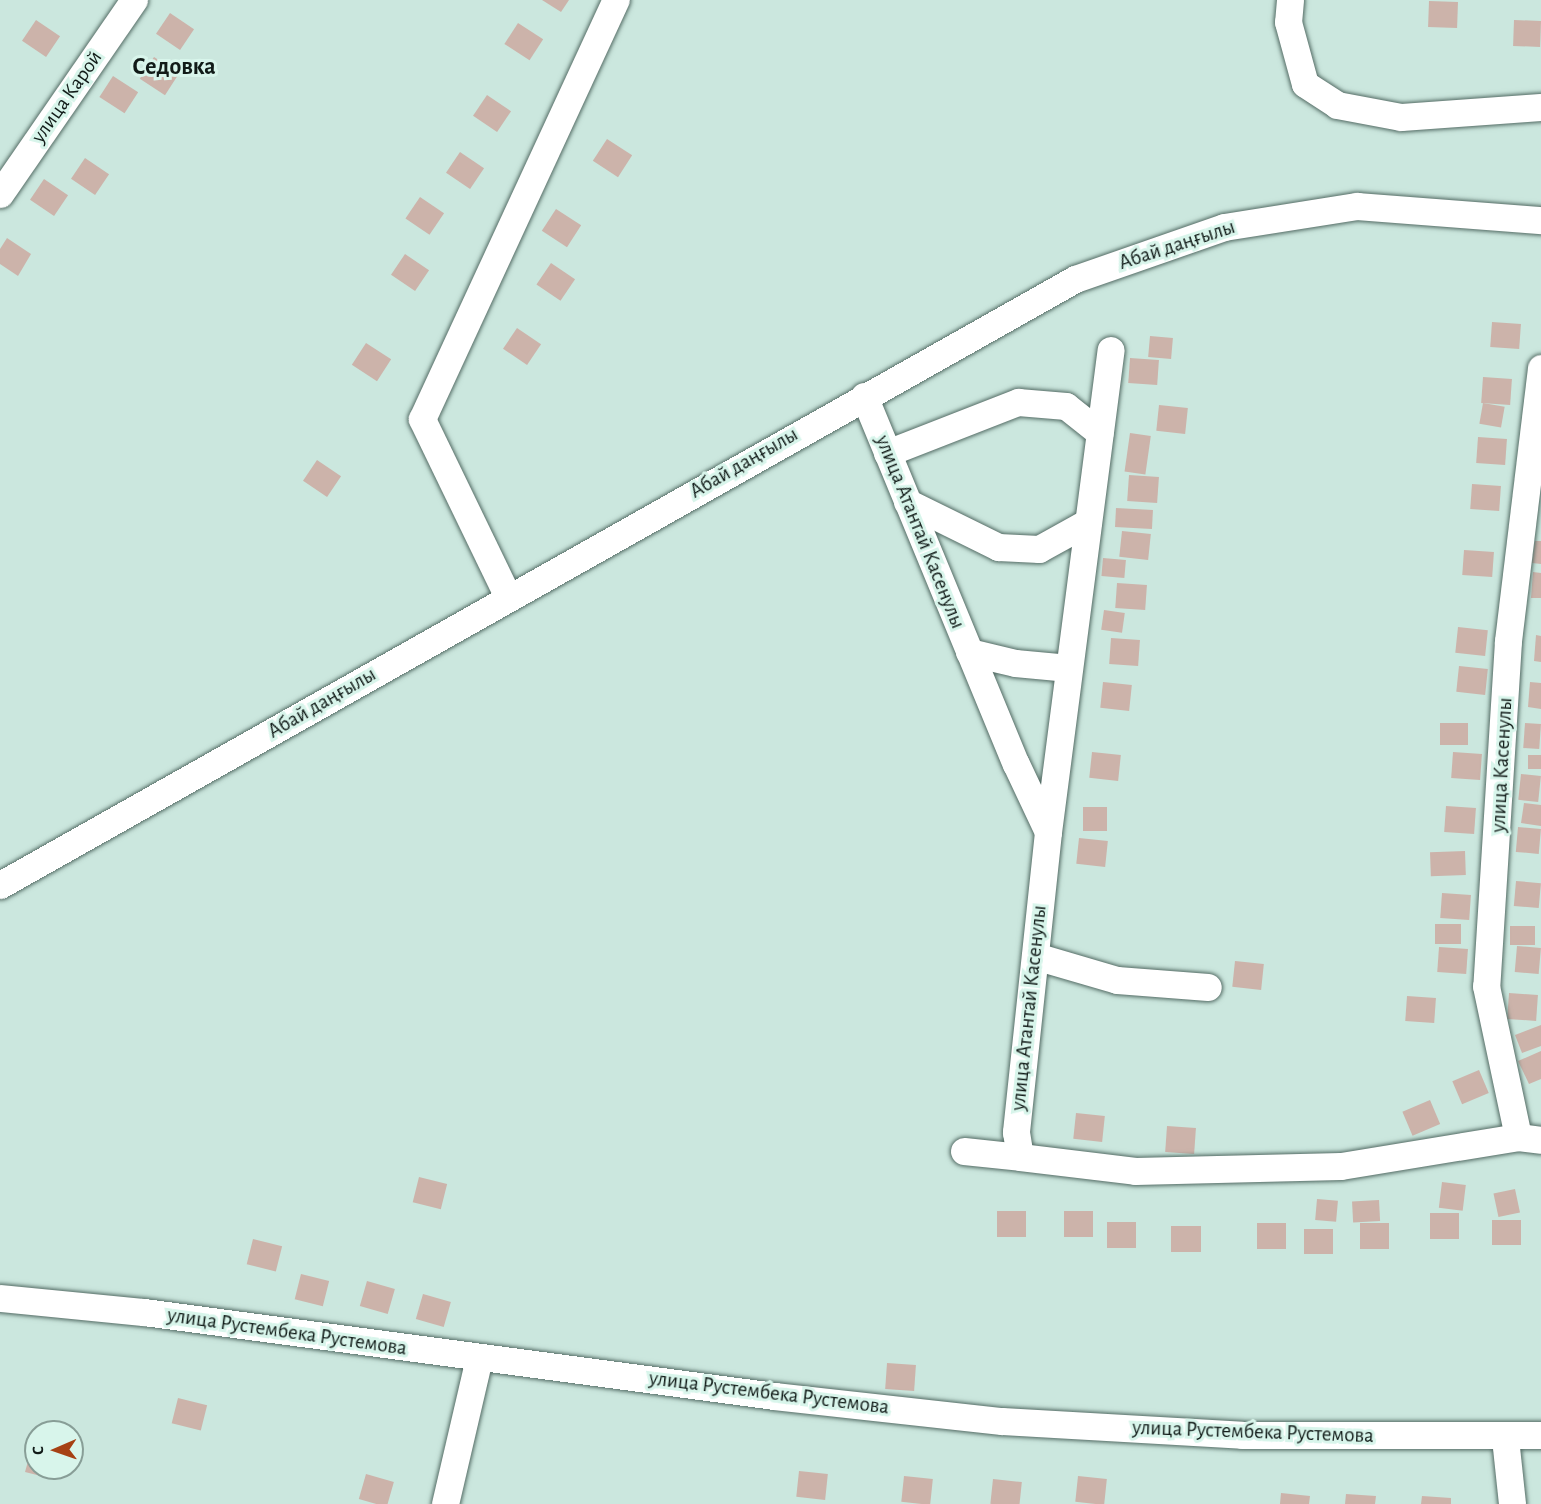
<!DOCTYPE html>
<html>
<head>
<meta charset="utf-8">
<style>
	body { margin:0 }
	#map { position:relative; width:1541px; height:1504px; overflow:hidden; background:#cbe7de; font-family:"Alegreya Sans",sans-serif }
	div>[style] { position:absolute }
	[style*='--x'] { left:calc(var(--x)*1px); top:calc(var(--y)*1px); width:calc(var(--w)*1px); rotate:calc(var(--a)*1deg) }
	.building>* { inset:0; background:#ccb3aa; transform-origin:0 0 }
	.roads { filter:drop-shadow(0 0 2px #546c65) drop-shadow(0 0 2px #546c65) }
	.minor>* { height:27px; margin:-13.5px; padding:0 13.5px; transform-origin:13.5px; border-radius:13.5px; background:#fff }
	span { translate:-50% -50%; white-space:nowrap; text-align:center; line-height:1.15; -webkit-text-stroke:6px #d8f5eb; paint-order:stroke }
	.street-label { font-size:21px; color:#111b18 }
	.quarter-label { font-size:24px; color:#111b18; font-weight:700 }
	.north { position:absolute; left:24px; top:1420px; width:60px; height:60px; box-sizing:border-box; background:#d8f5eb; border:2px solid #889e97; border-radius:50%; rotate:268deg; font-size:16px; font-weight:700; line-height:24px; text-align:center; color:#111b18 }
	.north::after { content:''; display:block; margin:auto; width:21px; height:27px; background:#a64114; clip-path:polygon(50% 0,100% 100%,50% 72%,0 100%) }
</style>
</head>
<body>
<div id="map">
	<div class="building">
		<i style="clip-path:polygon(542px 0,569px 0,561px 12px)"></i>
		<i style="left:1429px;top:1px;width:29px;height:26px;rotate:2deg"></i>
		<i style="left:170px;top:13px;width:29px;height:25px;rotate:34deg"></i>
		<i style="left:36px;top:20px;width:29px;height:25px;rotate:34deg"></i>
		<i style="left:1514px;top:20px;width:27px;height:26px;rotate:2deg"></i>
		<i style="left:518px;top:23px;width:30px;height:25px;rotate:33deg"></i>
		<i style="left:154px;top:57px;width:30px;height:26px;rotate:33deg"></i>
		<i style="left:113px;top:76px;width:30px;height:25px;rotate:33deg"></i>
		<i style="left:487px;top:95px;width:29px;height:25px;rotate:34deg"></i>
		<i style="left:607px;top:139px;width:30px;height:26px;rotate:33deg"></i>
		<i style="left:460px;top:152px;width:29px;height:25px;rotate:34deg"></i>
		<i style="left:85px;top:158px;width:29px;height:25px;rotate:34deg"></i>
		<i style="left:44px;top:179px;width:29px;height:25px;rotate:34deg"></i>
		<i style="left:420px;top:197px;width:29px;height:26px;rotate:34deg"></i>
		<i style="left:556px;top:209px;width:30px;height:26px;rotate:33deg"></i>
		<i style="clip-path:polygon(7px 238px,31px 254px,18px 276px,0 264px,0 249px)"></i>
		<i style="left:405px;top:254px;width:29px;height:25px;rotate:34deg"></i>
		<i style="left:551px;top:263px;width:29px;height:26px;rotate:34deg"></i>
		<i style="left:1492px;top:322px;width:29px;height:25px;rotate:4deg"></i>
		<i style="left:517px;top:328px;width:29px;height:25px;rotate:34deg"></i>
		<i style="left:1150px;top:336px;width:23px;height:21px;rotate:5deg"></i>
		<i style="left:366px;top:343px;width:30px;height:26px;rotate:33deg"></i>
		<i style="left:1130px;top:358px;width:29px;height:25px;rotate:4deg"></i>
		<i style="left:1483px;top:377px;width:29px;height:26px;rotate:4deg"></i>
		<i style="left:1483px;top:403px;width:22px;height:21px;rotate:10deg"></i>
		<i style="left:1159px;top:405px;width:29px;height:26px;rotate:6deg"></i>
		<i style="left:1130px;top:433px;width:21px;height:39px;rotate:8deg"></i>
		<i style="left:1478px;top:437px;width:29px;height:26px;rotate:4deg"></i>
		<i style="left:317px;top:460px;width:29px;height:25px;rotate:34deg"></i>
		<i style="left:1129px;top:475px;width:30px;height:26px;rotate:4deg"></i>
		<i style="left:1472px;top:484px;width:29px;height:25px;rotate:4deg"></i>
		<i style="left:1116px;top:508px;width:37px;height:19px;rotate:3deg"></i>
		<i style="left:1122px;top:531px;width:29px;height:26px;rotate:6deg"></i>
		<i style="clip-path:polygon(1535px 541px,1541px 541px,1541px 564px,1532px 563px)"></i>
		<i style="left:1464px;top:550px;width:30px;height:25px;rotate:4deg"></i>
		<i style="left:1103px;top:558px;width:23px;height:18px;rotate:5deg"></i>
		<i style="clip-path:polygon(1533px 572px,1541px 573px,1541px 598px,1531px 598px)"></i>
		<i style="left:1117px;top:583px;width:30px;height:25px;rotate:4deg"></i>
		<i style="left:1104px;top:610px;width:21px;height:20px;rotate:8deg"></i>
		<i style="left:1458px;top:627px;width:30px;height:26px;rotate:6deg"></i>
		<i style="clip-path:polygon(1536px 635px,1541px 636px,1541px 662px,1534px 661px)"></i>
		<i style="left:1111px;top:638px;width:29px;height:26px;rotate:4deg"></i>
		<i style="left:1459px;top:666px;width:29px;height:26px;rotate:6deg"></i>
		<i style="left:1103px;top:682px;width:29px;height:26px;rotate:6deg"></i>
		<i style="clip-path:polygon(1530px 682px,1541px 683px,1541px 709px,1528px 707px)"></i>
		<i style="left:1468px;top:723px;width:22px;height:28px;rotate:90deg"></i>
		<i style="left:1525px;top:723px;width:16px;height:25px;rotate:4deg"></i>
		<i style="left:1092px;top:752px;width:29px;height:26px;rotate:6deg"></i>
		<i style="left:1453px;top:752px;width:29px;height:26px;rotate:4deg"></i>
		<i style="left:1528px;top:755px;width:13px;height:14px"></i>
		<i style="left:1521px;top:774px;width:20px;height:26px;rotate:6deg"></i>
		<i style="clip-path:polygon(1524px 803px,1541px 805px,1541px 826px,1521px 823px)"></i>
		<i style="left:1446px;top:806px;width:30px;height:26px;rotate:4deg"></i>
		<i style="left:1083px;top:807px;width:24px;height:24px"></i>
		<i style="left:1518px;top:827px;width:23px;height:25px;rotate:5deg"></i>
		<i style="left:1079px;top:838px;width:29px;height:26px;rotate:6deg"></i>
		<i style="left:1465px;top:851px;width:24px;height:35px;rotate:88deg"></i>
		<i style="left:1516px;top:881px;width:25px;height:25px;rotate:5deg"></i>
		<i style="left:1442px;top:893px;width:29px;height:25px;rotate:4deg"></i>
		<i style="left:1461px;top:924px;width:20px;height:26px;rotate:90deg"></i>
		<i style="left:1510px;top:926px;width:25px;height:19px"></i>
		<i style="left:1517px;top:946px;width:24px;height:26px;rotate:5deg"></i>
		<i style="left:1439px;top:947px;width:29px;height:25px;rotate:4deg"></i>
		<i style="left:1235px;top:961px;width:29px;height:26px;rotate:6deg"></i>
		<i style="left:1509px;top:993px;width:29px;height:26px;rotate:4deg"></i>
		<i style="left:1407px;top:996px;width:29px;height:25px;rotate:4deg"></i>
		<i style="clip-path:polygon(1541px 1025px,1541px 1046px,1522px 1053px,1515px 1035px)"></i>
		<i style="clip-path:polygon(1541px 1051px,1541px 1079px,1529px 1084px,1518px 1061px)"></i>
		<i style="left:1479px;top:1070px;width:25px;height:29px;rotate:67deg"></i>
		<i style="left:1430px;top:1100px;width:26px;height:30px;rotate:67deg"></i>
		<i style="left:1076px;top:1113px;width:29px;height:26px;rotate:6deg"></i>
		<i style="left:1167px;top:1126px;width:29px;height:26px;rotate:4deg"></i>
		<i style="left:419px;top:1177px;width:29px;height:26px;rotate:14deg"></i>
		<i style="left:1442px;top:1182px;width:24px;height:26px;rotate:7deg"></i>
		<i style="left:1515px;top:1189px;width:24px;height:22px;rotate:78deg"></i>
		<i style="left:1317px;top:1199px;width:21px;height:21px;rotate:5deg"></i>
		<i style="left:1379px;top:1200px;width:21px;height:27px;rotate:87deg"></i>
		<i style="left:997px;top:1211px;width:29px;height:26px"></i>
		<i style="left:1093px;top:1211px;width:26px;height:29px;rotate:90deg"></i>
		<i style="left:1430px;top:1213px;width:29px;height:26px"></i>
		<i style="left:1492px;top:1220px;width:29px;height:25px"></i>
		<i style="left:1107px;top:1222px;width:29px;height:26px"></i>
		<i style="left:1257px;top:1223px;width:29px;height:26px"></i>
		<i style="left:1360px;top:1223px;width:29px;height:26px"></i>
		<i style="left:1171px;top:1226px;width:30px;height:26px"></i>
		<i style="left:1304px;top:1229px;width:29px;height:25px"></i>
		<i style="left:253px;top:1239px;width:30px;height:26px;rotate:14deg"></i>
		<i style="left:301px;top:1274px;width:29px;height:26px;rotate:14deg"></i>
		<i style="left:367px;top:1281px;width:29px;height:26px;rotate:16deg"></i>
		<i style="left:423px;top:1294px;width:29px;height:26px;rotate:16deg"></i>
		<i style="left:887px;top:1363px;width:29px;height:26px;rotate:4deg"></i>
		<i style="left:178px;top:1398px;width:30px;height:26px;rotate:14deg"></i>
		<i style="clip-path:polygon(32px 1447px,36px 1448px,36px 1468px,56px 1468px,53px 1479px,25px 1472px)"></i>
		<i style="left:799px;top:1471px;width:29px;height:26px;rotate:6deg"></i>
		<i style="left:366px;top:1474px;width:29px;height:26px;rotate:16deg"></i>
		<i style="left:904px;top:1476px;width:29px;height:26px;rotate:6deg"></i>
		<i style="left:1078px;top:1476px;width:29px;height:26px;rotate:6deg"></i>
		<i style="left:993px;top:1479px;width:29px;height:25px;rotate:6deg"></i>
		<i style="clip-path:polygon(1281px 1493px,1310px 1496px,1309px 1504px,1280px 1504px)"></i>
		<i style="clip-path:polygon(1346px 1494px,1376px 1496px,1375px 1504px,1345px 1504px)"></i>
		<i style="clip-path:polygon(1422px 1496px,1451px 1498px,1451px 1504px,1421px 1504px)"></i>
	</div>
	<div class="roads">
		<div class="minor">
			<i style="--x:1290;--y:0;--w:22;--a:95"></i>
			<i style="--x:1288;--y:22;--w:64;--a:74.7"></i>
			<i style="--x:1305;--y:84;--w:38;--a:33"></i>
			<i style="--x:1337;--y:105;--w:65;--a:10.6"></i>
			<i style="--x:1401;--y:117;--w:140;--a:-4.1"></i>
			<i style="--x:0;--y:194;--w:236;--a:-55.4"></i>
			<i style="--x:1541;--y:368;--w:275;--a:96.9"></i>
			<i style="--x:1508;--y:641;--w:346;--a:93.6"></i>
			<i style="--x:1486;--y:986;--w:154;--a:78"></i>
			<i style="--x:1518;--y:1137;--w:23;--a:7"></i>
			<i style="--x:864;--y:396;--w:398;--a:67.6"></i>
			<i style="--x:1016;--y:764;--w:75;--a:64.8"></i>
			<i style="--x:1048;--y:832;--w:302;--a:96.1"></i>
			<i style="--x:1016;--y:1132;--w:25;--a:81"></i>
			<i style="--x:1020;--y:1157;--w:116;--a:6.9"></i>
			<i style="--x:1135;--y:1171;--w:206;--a:-1.4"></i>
			<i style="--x:1341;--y:1166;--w:179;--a:-9.3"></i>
			<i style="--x:887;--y:453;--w:141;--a:-21.3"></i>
			<i style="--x:1018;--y:402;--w:48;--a:4.8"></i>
			<i style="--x:1066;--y:406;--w:43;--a:38.5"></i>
			<i style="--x:907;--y:502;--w:102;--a:26.3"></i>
			<i style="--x:998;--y:547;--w:41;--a:2.8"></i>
			<i style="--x:1039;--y:549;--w:56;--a:-28.9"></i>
			<i style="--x:508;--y:597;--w:198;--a:-115.8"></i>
			<i style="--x:422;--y:419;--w:462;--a:-65.2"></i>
			<i style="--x:969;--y:652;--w:47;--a:13.4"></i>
			<i style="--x:1015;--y:663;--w:54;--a:5.3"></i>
			<i style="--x:1048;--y:832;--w:486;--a:-82.6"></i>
			<i style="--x:0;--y:885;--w:1234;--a:-29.41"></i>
			<i style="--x:1075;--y:279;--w:158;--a:-19.2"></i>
			<i style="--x:1224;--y:227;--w:135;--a:-9"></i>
			<i style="--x:1357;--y:206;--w:185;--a:4.4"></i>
			<i style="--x:1035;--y:956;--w:85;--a:16.3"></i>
			<i style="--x:1117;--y:980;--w:91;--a:4.4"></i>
			<i style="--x:964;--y:1151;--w:56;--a:6.1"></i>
			<i style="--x:0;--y:1298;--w:145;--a:5.6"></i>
			<i style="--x:144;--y:1312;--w:636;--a:7.59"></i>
			<i style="--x:774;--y:1396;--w:229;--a:6.3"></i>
			<i style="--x:1002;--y:1421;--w:240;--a:3.3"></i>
			<i style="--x:1242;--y:1435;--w:299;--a:0"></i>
			<i style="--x:1505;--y:1438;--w:66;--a:83.9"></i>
			<i style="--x:445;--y:1504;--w:150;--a:-76.9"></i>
		</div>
	</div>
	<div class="street-label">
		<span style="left:67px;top:97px;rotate:-55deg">улица Карой</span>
		<span style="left:1177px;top:245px;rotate:-18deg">Абай даңғылы</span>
		<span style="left:744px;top:463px;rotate:-30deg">Абай даңғылы</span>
		<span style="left:920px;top:532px;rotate:68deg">улица Атантай Касенулы</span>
		<span style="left:322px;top:703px;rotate:-30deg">Абай даңғылы</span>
		<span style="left:1502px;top:765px;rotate:-87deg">улица Касенулы</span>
		<span style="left:1029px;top:1008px;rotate:-84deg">улица Атантай Касенулы</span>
		<span style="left:287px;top:1332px;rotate:8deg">улица Рустембека Рустемова</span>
		<span style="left:769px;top:1393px;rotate:7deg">улица Рустембека Рустемова</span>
		<span style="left:1253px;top:1432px;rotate:2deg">улица Рустембека Рустемова</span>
	</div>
	<div class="quarter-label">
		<span style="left:174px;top:68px">Седовка</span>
	</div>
	<div class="north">С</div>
</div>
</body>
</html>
